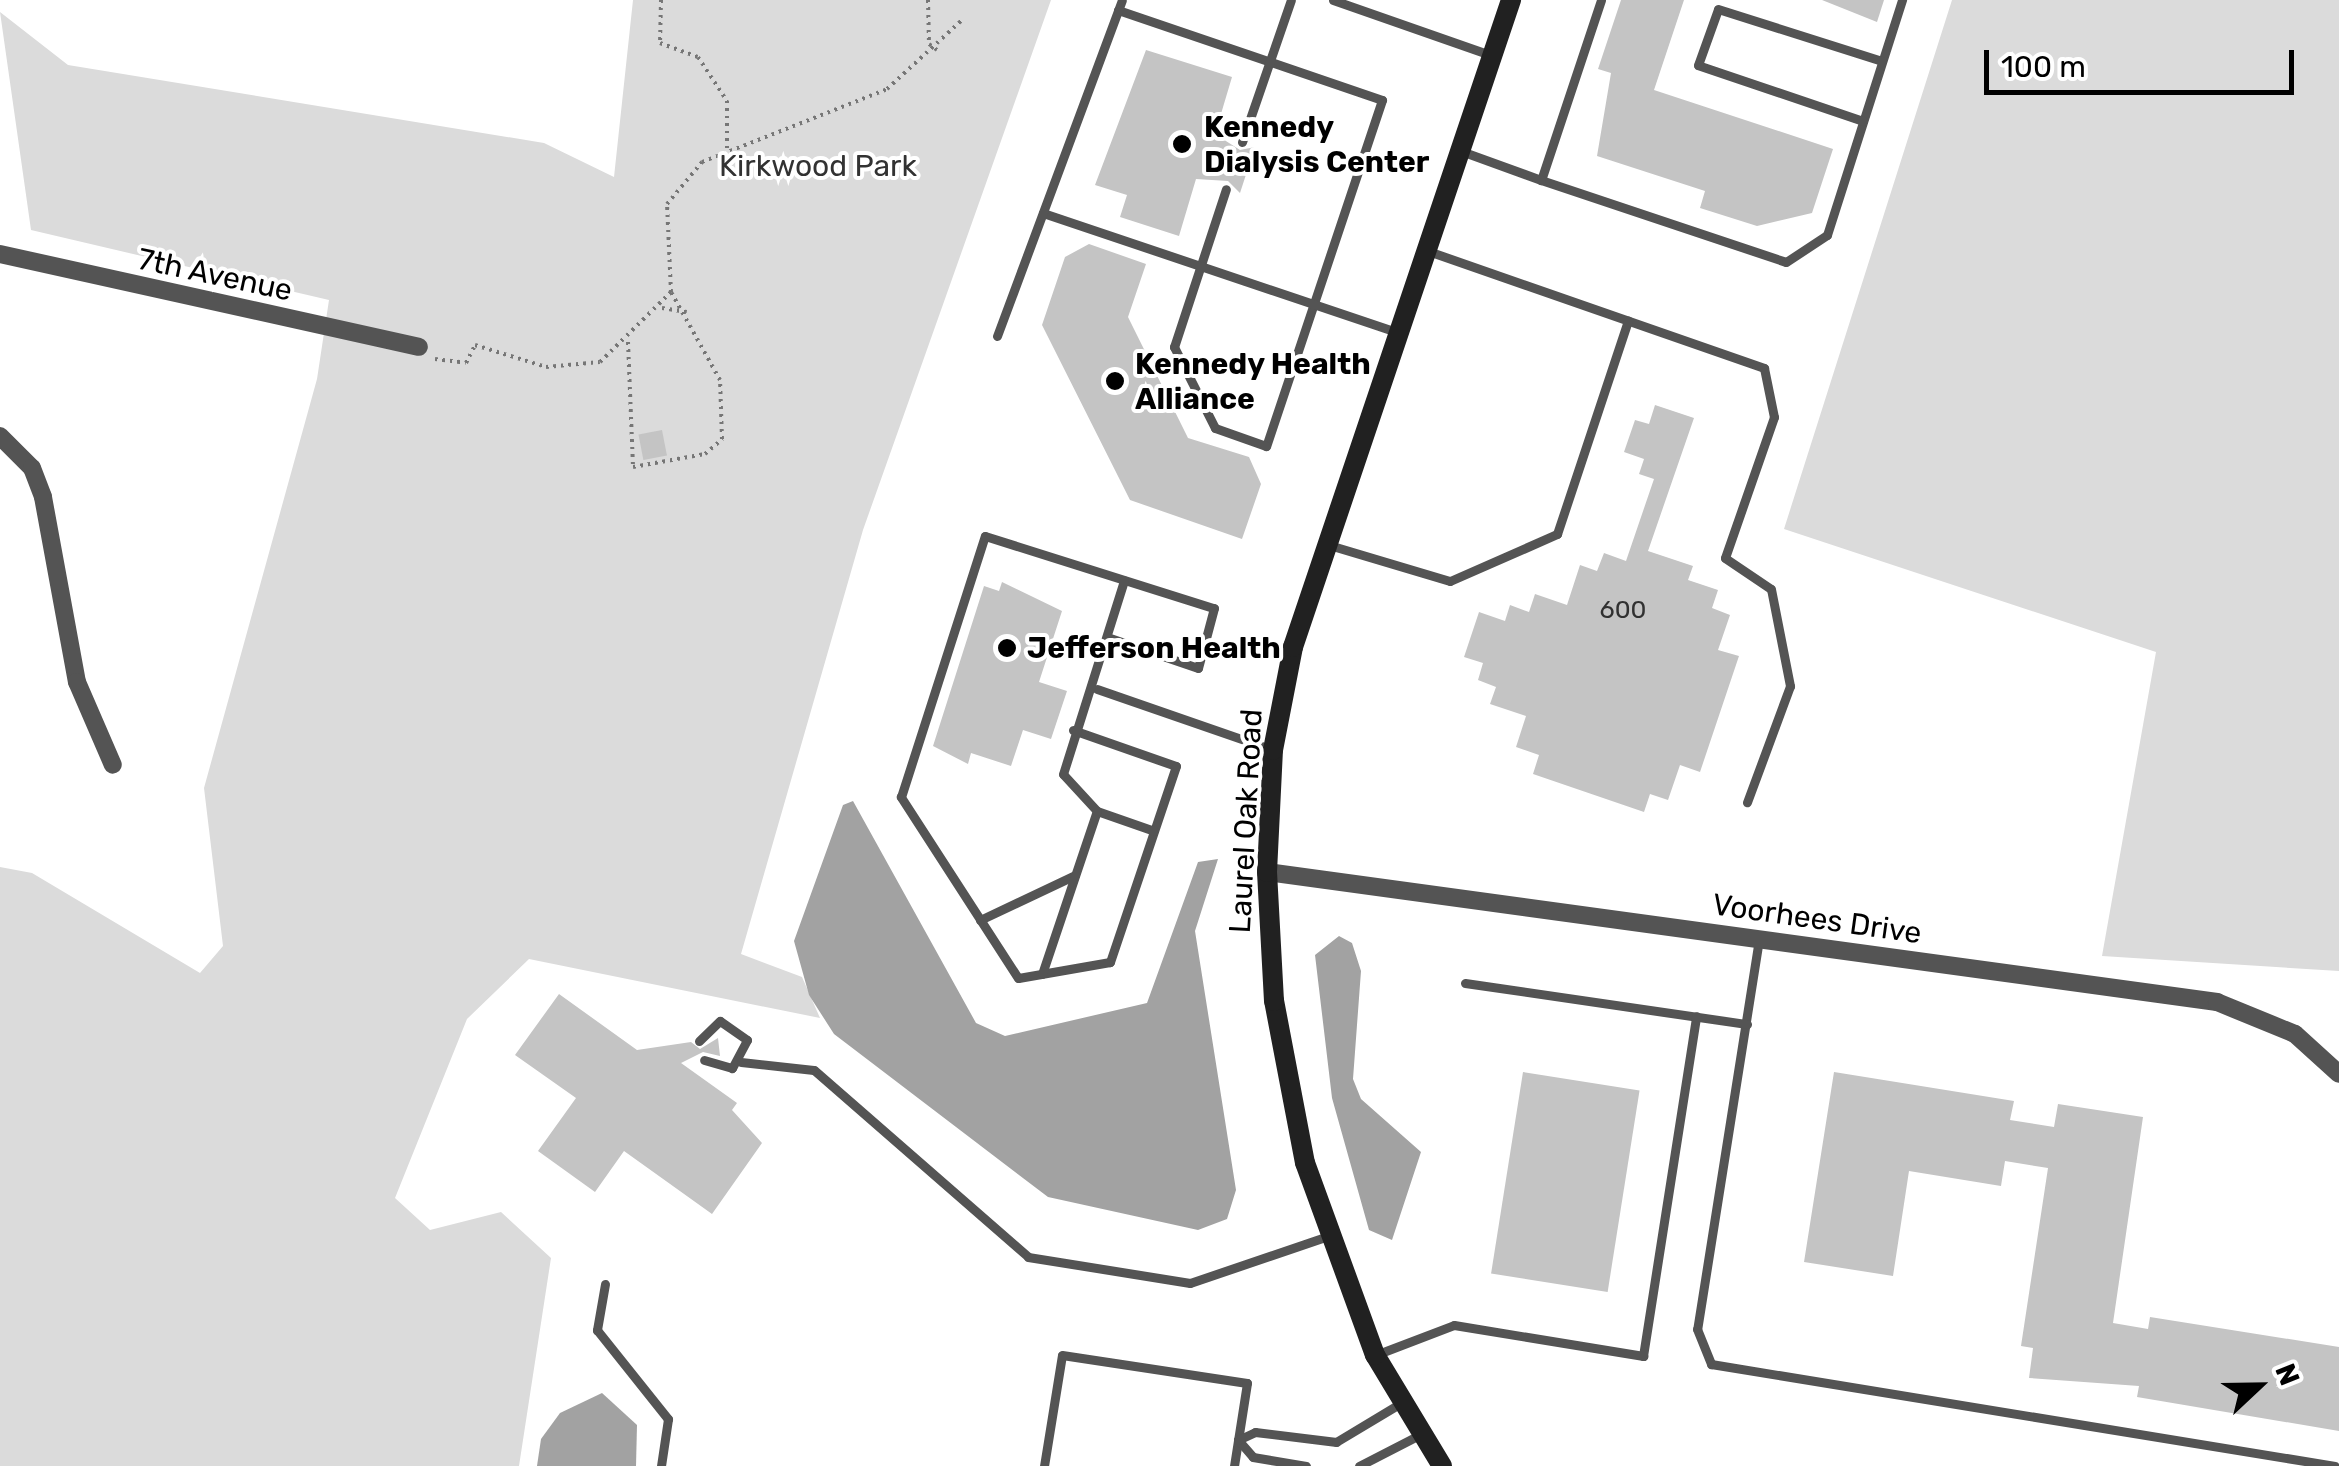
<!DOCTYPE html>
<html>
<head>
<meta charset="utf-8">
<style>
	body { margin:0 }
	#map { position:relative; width:2339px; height:1466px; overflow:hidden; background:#fff; font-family:Rubik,sans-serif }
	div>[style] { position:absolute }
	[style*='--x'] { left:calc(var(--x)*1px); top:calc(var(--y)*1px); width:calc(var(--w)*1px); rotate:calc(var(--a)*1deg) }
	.green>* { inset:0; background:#dbdbdb }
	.water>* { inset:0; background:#a2a2a2 }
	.building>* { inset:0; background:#c4c4c4; transform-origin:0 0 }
	.path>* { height:4px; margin-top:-2px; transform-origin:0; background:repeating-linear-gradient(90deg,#767676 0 2.5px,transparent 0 7.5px) }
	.lane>* { height:9px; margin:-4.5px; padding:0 4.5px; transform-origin:4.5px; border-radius:4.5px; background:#545454 }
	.street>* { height:18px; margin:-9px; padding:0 9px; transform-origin:9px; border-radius:9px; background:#545454 }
	.secondary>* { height:20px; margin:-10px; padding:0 10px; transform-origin:10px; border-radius:10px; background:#212121 }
	.dots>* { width:28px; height:28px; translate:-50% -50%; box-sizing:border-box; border:5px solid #fff; border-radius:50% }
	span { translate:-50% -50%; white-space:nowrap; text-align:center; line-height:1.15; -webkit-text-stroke:8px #fff; paint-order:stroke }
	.number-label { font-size:25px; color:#313131 }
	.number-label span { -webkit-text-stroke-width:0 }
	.poi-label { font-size:30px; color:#000; font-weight:700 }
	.left { translate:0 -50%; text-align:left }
	.park-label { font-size:30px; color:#323232 }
	.street-label { font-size:30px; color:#000 }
	.north { position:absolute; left:2209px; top:1336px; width:100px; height:100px; -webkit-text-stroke:8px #fff; paint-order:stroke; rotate:68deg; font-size:28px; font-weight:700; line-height:40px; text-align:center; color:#000 }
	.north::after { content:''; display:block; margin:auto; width:35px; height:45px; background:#000; clip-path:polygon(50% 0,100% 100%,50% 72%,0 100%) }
	.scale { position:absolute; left:1984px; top:50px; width:310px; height:45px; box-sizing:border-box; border:5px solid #000; border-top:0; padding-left:12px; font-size:30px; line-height:35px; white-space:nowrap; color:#000; -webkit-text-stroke:8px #fff; paint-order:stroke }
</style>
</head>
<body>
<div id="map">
	<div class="green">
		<i style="clip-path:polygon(633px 0,1051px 0,863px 530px,741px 954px,802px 977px,820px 1018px,529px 959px,467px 1019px,395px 1198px,430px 1230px,501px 1212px,551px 1258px,519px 1466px,0 1466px,0 867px,32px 873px,200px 973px,223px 946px,204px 788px,317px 379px,329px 300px,31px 230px,0 12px,68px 65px,544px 143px,614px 177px)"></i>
		<i style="clip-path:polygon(1952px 0,2339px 0,2339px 971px,2102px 956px,2156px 652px,1784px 529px)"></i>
	</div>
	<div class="water">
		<i style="clip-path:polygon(853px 801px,976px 1023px,1005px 1036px,1147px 1003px,1198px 862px,1218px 859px,1195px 931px,1236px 1190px,1227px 1219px,1198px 1230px,1048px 1197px,834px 1034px,809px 995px,794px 941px,843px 805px)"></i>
		<i style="clip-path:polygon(1339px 936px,1352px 943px,1361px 971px,1353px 1079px,1361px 1099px,1421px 1152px,1392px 1240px,1369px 1230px,1332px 1098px,1315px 955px)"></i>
		<i style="clip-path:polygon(602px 1393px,637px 1425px,636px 1466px,537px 1466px,541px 1439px,560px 1413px)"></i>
	</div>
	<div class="building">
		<i style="clip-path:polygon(1621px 0,1684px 0,1654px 90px,1833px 149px,1812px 213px,1757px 226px,1700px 208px,1705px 191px,1597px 156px,1611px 73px,1598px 69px)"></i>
		<i style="clip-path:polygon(1822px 0,1884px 0,1877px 22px)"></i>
		<i style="clip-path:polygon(1146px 50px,1232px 77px,1215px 134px,1240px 150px,1255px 147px,1240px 193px,1228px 181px,1196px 179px,1179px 236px,1120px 217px,1127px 195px,1095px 185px)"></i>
		<i style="clip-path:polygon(1089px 244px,1146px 264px,1128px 317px,1188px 438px,1249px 457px,1261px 484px,1242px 539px,1130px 500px,1042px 325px,1065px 257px)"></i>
		<i style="clip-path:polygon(1655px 405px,1694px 418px,1648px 551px,1693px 566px,1688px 580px,1718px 590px,1712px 608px,1730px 615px,1718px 650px,1739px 656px,1700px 772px,1680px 765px,1668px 800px,1650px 794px,1644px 812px,1533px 774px,1539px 755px,1516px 747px,1526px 716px,1490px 704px,1496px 687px,1478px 680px,1483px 663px,1464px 657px,1479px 612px,1505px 621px,1510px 605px,1529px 612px,1535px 594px,1567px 605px,1580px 565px,1597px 571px,1604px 553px,1626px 561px,1654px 479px,1639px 474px,1644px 459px,1624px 452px,1635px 420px,1649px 424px)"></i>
		<i style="left:662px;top:430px;width:26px;height:24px;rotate:79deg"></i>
		<i style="clip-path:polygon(1002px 582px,1062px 611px,1039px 682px,1067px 691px,1051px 739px,1023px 730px,1011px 766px,971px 753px,968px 764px,933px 746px,984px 586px,999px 591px)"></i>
		<i style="clip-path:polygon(559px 994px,637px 1050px,691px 1042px,700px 1049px,718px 1038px,720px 1056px,703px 1052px,681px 1063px,737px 1103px,732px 1110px,762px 1143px,712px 1214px,624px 1151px,595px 1192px,538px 1151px,576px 1098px,515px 1055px)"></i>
		<i style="left:1523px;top:1072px;width:118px;height:204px;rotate:9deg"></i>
		<i style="clip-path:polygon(1834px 1072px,2014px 1101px,2010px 1120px,2054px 1127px,2058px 1104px,2143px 1117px,2113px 1323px,2148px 1329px,2150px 1317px,2339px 1347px,2339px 1431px,2137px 1397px,2139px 1386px,2029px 1378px,2033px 1348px,2021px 1346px,2048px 1168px,2005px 1161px,2001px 1186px,1909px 1171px,1893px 1276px,1804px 1262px)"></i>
	</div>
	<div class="path">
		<i style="--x:661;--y:0;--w:43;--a:91.3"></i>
		<i style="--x:660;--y:43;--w:40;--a:20.2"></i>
		<i style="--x:698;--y:57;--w:53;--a:56.6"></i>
		<i style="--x:727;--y:101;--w:49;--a:90"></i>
		<i style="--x:928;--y:0;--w:44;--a:88.7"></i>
		<i style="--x:929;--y:44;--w:10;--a:37"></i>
		<i style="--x:662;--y:308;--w:25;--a:9"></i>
		<i style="--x:628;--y:342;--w:125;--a:87.7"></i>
		<i style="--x:633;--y:467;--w:73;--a:-10.2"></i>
		<i style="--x:705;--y:454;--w:23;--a:-41"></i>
		<i style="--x:722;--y:439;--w:59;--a:-91.9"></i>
		<i style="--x:720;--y:380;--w:101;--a:-119.1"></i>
		<i style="--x:435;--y:359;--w:31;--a:7"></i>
		<i style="--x:466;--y:363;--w:20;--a:-63"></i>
		<i style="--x:475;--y:345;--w:74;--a:17.2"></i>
		<i style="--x:546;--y:367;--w:54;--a:-5.3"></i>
		<i style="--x:600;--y:362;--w:100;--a:-44.6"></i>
		<i style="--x:671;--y:292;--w:88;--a:-92.6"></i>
		<i style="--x:667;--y:204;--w:55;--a:-50.2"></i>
		<i style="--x:702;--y:162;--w:199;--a:-21.5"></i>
		<i style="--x:887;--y:89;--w:103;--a:-42.6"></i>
	</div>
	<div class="lane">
		<i style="--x:1333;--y:0;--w:166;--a:19.3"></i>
		<i style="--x:1601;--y:0;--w:190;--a:108.4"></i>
		<i style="--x:1541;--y:180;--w:258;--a:18.5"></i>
		<i style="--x:1786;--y:262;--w:49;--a:-33.4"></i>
		<i style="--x:1827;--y:235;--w:247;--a:-72.3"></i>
		<i style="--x:1118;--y:10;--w:279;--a:18.8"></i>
		<i style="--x:1382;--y:100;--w:365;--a:108.5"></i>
		<i style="--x:1266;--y:446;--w:54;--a:-160.6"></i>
		<i style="--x:1215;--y:428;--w:91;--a:-116.8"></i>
		<i style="--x:1174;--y:347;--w:166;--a:-71.8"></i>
		<i style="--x:1863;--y:121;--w:174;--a:-161.3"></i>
		<i style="--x:1698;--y:65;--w:59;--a:-70.3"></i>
		<i style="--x:1718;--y:9;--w:172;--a:17.6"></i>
		<i style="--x:1242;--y:142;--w:150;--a:-71"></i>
		<i style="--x:1461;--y:151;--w:85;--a:19.9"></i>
		<i style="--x:1043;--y:213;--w:373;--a:18.6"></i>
		<i style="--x:1428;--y:251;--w:356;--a:19.2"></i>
		<i style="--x:1764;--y:368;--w:50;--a:78.5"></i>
		<i style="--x:1774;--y:417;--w:149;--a:109.2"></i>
		<i style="--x:1725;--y:558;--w:55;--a:34"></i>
		<i style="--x:1771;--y:589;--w:99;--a:78.9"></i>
		<i style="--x:1790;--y:686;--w:124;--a:110.3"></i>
		<i style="--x:997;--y:336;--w:358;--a:-69.6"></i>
		<i style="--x:1329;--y:545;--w:126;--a:16.6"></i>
		<i style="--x:1450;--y:581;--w:117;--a:-23.7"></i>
		<i style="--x:1557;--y:534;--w:225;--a:-71.6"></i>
		<i style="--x:1097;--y:689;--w:186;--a:19.1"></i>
		<i style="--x:1073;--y:730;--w:109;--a:19.3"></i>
		<i style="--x:1176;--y:766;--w:207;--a:108.6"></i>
		<i style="--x:1110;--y:962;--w:93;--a:170.1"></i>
		<i style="--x:1018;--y:978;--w:216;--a:-122.9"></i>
		<i style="--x:901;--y:797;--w:274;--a:-72.2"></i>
		<i style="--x:985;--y:536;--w:240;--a:17.5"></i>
		<i style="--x:1214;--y:608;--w:62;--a:104.9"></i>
		<i style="--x:1198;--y:668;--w:93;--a:-161.2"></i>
		<i style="--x:1097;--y:811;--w:60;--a:19.3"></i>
		<i style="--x:980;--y:920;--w:105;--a:-25.3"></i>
		<i style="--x:1759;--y:939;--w:395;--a:99"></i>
		<i style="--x:1697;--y:1329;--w:38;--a:68"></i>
		<i style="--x:1711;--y:1364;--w:632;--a:9.28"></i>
		<i style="--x:1042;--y:974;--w:172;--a:-71.4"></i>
		<i style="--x:1097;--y:811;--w:50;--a:-132.6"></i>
		<i style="--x:1063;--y:774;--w:203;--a:-72.5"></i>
		<i style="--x:1465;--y:983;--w:285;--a:8.3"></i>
		<i style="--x:699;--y:1041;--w:29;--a:-44"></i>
		<i style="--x:720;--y:1021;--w:33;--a:35"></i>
		<i style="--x:747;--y:1040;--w:32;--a:118"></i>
		<i style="--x:732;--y:1068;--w:29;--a:-164"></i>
		<i style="--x:741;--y:1062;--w:73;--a:6.3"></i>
		<i style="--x:814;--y:1070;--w:284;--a:41.1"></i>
		<i style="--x:1028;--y:1257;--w:164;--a:9.1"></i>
		<i style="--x:1190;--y:1283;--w:146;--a:-18.8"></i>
		<i style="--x:605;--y:1284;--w:47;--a:99.9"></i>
		<i style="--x:597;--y:1330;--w:114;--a:51.4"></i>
		<i style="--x:668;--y:1419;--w:48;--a:98.5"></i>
		<i style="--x:1378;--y:1354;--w:81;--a:-20.9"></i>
		<i style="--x:1454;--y:1325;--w:192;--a:9.3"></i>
		<i style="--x:1643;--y:1356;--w:344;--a:-81.1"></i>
		<i style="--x:1044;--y:1466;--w:112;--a:-80.8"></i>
		<i style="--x:1062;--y:1355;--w:187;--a:8.6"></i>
		<i style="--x:1247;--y:1383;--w:84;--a:98.9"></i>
		<i style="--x:1306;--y:1466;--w:54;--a:-170.4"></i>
		<i style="--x:1253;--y:1457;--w:23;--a:-131"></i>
		<i style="--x:1238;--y:1440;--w:19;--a:-25"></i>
		<i style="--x:1255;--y:1432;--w:82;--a:7"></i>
		<i style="--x:1336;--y:1442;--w:76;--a:-31"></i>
		<i style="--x:1359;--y:1466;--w:70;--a:-27.3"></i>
	</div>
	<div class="street">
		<i style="--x:0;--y:254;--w:429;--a:12.5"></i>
		<i style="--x:0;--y:436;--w:45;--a:45"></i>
		<i style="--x:32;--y:468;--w:31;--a:69"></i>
		<i style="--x:43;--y:497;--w:188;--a:79.6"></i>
		<i style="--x:77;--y:682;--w:90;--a:66.6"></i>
		<i style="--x:1267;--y:872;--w:959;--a:7.79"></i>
		<i style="--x:2217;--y:1002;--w:84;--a:22.3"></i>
		<i style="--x:2295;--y:1034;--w:59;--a:42.3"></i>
	</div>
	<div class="secondary">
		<i style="--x:1442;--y:1466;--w:130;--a:-121.1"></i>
		<i style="--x:1375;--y:1355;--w:204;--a:-110"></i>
		<i style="--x:1305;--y:1163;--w:165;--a:-100.8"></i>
		<i style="--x:1274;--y:1001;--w:129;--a:-93.1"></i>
		<i style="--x:1267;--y:872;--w:122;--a:-87.2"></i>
		<i style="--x:1273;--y:750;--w:105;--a:-79"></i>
		<i style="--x:1293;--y:647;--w:683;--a:-71.38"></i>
	</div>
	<div class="dots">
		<i style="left:1182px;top:144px;background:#000"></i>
		<i style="left:1115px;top:381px;background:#000"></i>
		<i style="left:1007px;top:648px;background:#000"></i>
	</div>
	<div class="number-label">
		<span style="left:1623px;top:610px">600</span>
	</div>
	<div class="poi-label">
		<span class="left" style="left:1204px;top:144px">Kennedy<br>Dialysis Center</span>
		<span class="left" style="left:1135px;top:381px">Kennedy Health<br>Alliance</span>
		<span class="left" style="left:1027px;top:648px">Jefferson Health</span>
	</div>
	<div class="park-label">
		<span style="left:818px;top:166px">Kirkwood Park</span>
	</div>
	<div class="street-label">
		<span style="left:215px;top:275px;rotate:12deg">7th Avenue</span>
		<span style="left:1246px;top:821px;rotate:-87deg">Laurel Oak Road</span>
		<span style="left:1817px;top:919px;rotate:8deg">Voorhees Drive</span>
	</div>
	<div class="north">N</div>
	<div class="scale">100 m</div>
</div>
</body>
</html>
